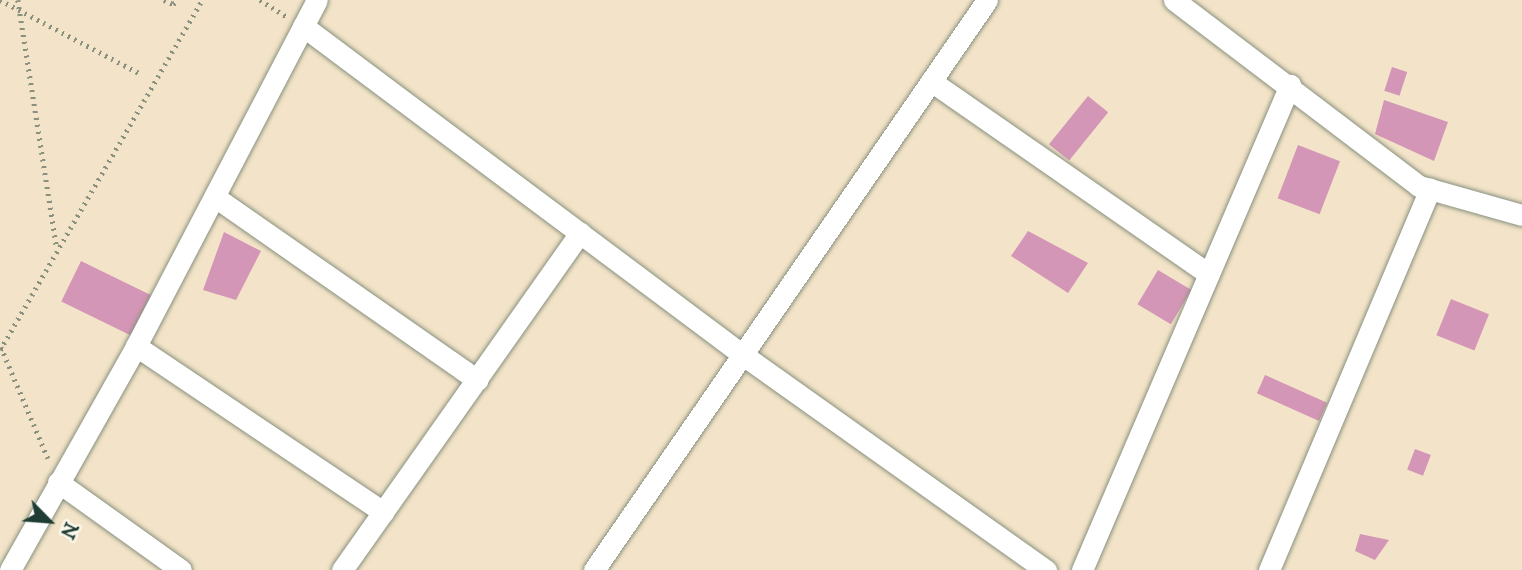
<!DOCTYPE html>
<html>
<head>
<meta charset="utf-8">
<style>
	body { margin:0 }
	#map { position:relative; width:1522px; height:570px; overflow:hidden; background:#f3e4c9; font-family:"IM FELL DW Pica",serif }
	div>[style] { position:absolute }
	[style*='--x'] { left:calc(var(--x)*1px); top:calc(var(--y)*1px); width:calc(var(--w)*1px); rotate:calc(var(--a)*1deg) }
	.building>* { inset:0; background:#d496b6; transform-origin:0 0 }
	.path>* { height:4.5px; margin-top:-2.25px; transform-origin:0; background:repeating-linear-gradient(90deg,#89907e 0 2px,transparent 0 7px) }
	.roads { filter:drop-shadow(0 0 2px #89907e) drop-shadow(0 0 2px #89907e) }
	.street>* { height:21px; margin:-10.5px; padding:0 10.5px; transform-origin:10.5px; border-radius:10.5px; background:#fff }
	span { translate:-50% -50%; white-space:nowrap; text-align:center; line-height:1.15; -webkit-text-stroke:5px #fbf7ec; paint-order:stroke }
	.north { position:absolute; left:14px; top:486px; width:70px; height:70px; -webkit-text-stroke:5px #fbf7ec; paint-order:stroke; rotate:115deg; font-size:19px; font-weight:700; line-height:28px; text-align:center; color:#1f3d34 }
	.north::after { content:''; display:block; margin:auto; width:24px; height:32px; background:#1f3d34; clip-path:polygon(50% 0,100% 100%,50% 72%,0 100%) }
</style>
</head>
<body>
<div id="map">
	<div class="building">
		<i style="left:1392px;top:67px;width:16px;height:25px;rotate:18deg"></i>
		<i style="left:1088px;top:96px;width:26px;height:62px;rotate:39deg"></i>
		<i style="clip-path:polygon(1384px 100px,1448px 122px,1434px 161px,1375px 134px)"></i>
		<i style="left:1298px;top:145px;width:45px;height:57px;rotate:21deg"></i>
		<i style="clip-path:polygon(1028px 231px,1088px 263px,1068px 293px,1011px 256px)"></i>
		<i style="clip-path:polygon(224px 232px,261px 251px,236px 300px,203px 290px)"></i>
		<i style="left:81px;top:261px;width:82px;height:45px;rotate:26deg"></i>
		<i style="left:1158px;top:270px;width:39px;height:40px;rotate:31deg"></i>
		<i style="left:1451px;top:299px;width:41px;height:39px;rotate:22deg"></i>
		<i style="left:1265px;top:375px;width:68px;height:20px;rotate:24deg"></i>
		<i style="left:1415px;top:449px;width:17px;height:22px;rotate:21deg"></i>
		<i style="clip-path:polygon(1360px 534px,1389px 540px,1375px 560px,1355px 551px)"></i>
	</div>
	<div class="path">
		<i style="--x:0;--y:0;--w:157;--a:27.7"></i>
		<i style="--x:18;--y:0;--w:251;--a:81.1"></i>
		<i style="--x:164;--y:0;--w:10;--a:24"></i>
		<i style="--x:173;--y:4;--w:7;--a:-34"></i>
		<i style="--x:260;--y:0;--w:32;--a:32"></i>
		<i style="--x:1;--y:347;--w:121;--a:67.1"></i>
		<i style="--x:0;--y:350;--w:404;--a:-60"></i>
	</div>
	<div class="roads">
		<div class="street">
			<i style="--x:1174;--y:0;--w:308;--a:37.2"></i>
			<i style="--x:1419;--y:186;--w:107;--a:15.7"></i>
			<i style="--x:303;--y:26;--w:549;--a:36.79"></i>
			<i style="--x:743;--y:355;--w:372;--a:35.4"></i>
			<i style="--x:931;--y:81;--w:338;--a:34.8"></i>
			<i style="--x:215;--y:197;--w:320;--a:34.9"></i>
			<i style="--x:136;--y:346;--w:298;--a:33.9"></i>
			<i style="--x:58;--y:482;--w:151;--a:35.6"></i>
			<i style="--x:10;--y:570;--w:257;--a:-60.6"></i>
			<i style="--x:136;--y:346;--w:390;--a:-62.4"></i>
			<i style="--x:342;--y:570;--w:413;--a:-54.8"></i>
			<i style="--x:594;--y:570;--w:692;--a:-55.41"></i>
			<i style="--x:1082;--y:570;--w:528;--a:-66.79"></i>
			<i style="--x:1269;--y:570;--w:414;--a:-67.1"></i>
		</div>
	</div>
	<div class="north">N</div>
</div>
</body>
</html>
